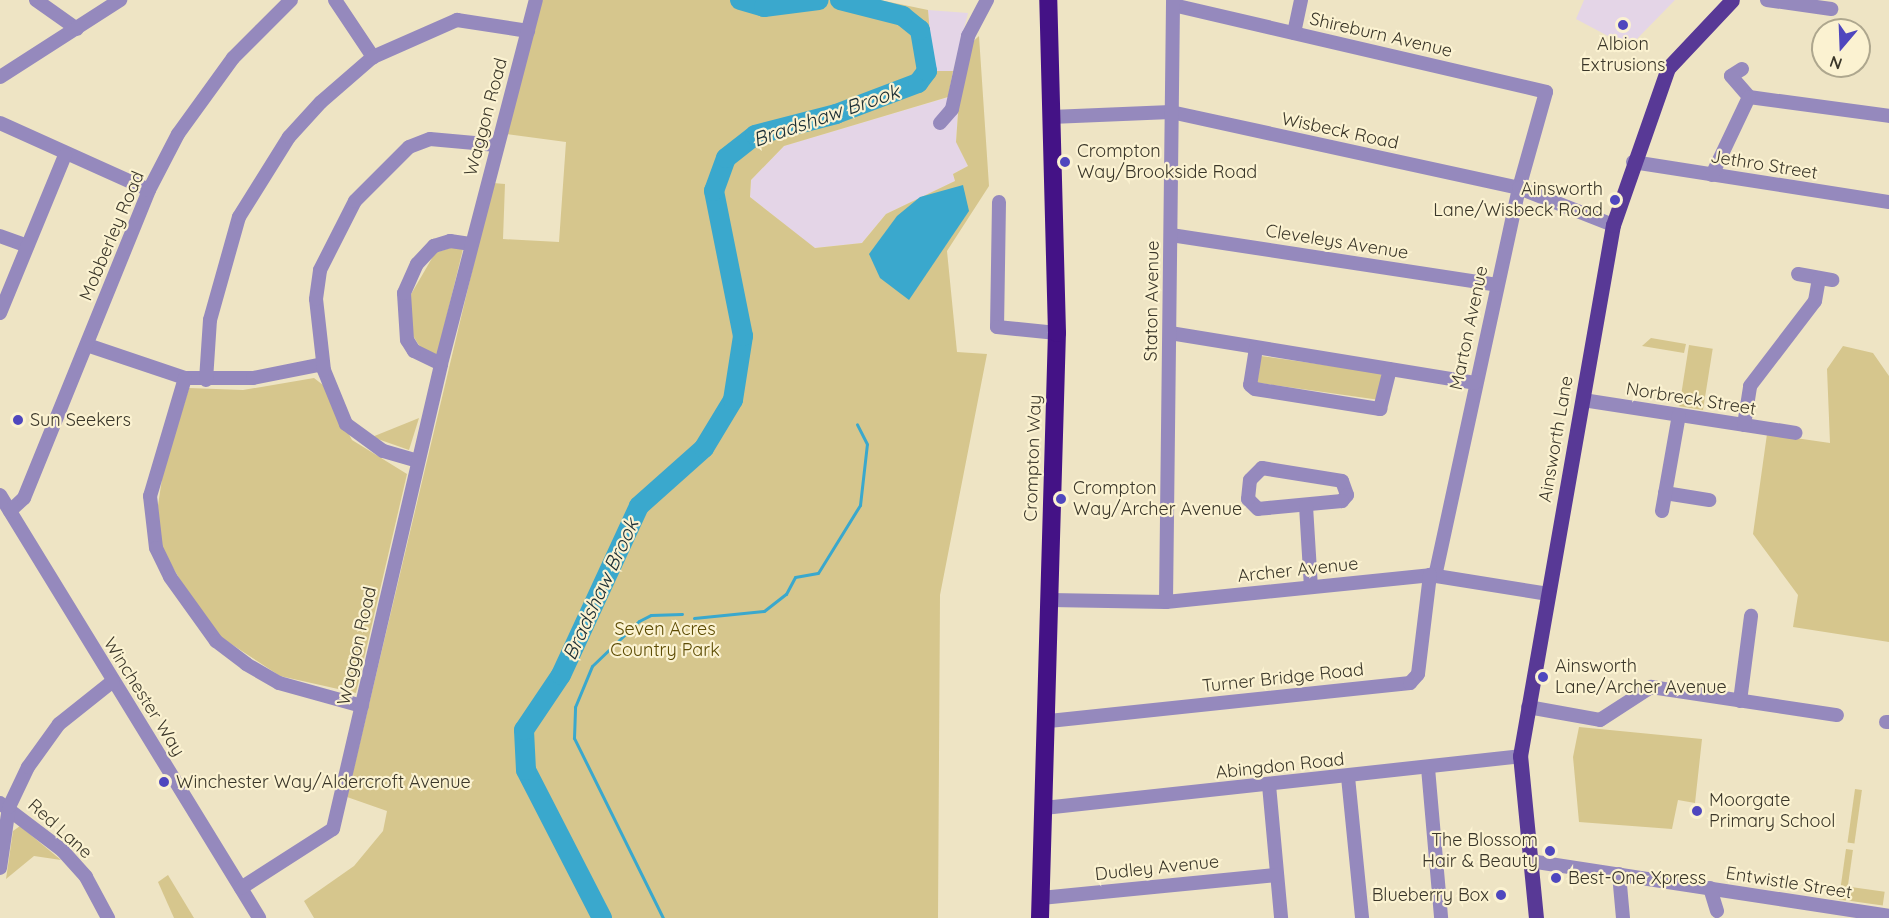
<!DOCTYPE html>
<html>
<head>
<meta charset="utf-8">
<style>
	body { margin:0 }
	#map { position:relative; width:1889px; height:918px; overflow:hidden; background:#eee4c4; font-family:Quicksand,sans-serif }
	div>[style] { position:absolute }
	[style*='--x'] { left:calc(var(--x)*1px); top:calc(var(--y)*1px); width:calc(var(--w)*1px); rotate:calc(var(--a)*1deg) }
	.industrial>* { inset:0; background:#e4d5e7 }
	.green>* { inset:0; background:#d6c68d; transform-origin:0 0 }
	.water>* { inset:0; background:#3aa8cd }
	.stream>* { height:3px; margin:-1.5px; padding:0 1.5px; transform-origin:1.5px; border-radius:1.5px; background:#3aa8cd }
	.river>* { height:20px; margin:-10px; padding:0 10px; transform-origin:10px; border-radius:10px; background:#3aa8cd }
	.minor>* { height:14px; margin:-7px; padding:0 7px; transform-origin:7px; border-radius:7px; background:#9589bd }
	.major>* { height:15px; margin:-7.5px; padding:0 7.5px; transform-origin:7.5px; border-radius:7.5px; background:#583996 }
	.highway>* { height:18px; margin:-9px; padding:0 9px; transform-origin:9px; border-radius:9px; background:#441286 }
	.dots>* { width:16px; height:16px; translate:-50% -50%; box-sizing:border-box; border:3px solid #fbf2d1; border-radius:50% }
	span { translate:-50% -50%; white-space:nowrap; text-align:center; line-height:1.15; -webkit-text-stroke:4.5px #fbf2d1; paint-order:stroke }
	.street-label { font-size:18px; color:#3a3629 }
	.poi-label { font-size:18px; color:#3a3629 }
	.left { translate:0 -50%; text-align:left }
	.right { translate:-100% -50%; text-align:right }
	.park-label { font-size:18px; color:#5c4b03 }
	.water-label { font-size:20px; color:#1a2d34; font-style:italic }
	.north { position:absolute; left:1811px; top:18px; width:60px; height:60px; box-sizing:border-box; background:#fbf2d1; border:2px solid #aea78e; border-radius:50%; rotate:199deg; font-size:16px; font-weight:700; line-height:24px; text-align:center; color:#3a3629 }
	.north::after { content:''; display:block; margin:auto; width:21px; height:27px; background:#4f47be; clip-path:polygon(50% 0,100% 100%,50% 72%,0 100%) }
</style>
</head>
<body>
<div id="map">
	<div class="industrial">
		<i style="clip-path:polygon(1584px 0,1675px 0,1632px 44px,1623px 44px,1576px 19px)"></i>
		<i style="clip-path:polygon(928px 10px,968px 13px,953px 71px,933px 71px)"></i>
		<i style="clip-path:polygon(959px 94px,956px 141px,968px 166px,953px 174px,955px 181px,886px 214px,862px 243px,814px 248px,750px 197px,751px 180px,784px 146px)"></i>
	</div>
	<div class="green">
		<i style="clip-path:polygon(541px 0,880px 0,928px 10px,933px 71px,953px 71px,948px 97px,784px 146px,751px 180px,750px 197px,815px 248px,862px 243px,886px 214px,955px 181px,953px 174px,968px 166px,956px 142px,960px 85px,966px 48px,979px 36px,989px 186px,947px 251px,957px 352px,987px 354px,940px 595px,938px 918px,314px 918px,304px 901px,354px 866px,383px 831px,387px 811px,347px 797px,493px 183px,505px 184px,503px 239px,559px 242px,566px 142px,506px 134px)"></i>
		<i style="clip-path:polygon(453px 247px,463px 249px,437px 356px,422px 350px,410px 331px,410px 296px,435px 253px)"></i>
		<i style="clip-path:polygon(1651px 338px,1686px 344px,1684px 353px,1642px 346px)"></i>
		<i style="left:1689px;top:345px;width:24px;height:62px;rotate:9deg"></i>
		<i style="clip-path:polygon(1843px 346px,1873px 353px,1889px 376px,1889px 642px,1793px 627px,1798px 595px,1753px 534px,1767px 434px,1830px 443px,1827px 369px)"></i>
		<i style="left:1261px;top:356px;width:122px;height:27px;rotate:8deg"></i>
		<i style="clip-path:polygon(314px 378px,323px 385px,352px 440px,407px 474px,356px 693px,280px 676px,222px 638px,204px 620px,163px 551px,157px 512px,163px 472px,189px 388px,243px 390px)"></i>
		<i style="clip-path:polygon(419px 418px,409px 450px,372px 437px)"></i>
		<i style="clip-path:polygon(1579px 727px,1702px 739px,1695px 803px,1678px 800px,1672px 829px,1579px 822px,1573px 757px)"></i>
		<i style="left:1855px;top:789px;width:7px;height:54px;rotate:8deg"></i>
		<i style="clip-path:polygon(20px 826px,61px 860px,34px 856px,6px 879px,13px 831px)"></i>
		<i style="left:1846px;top:849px;width:7px;height:51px;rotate:8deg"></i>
		<i style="clip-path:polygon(168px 875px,194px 918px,174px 918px,158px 882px)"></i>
		<i style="left:1851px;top:887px;width:34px;height:14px;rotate:8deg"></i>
	</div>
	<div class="water">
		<i style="clip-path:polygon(963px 185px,969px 211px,909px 300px,880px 278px,869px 254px,897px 216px,920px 197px)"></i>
	</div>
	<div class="stream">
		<i style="--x:694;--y:618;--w:70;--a:-5.7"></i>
		<i style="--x:764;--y:611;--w:28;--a:-38"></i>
		<i style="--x:786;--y:594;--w:19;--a:-62"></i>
		<i style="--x:795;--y:577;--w:23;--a:-10"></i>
		<i style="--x:818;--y:573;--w:80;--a:-58.3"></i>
		<i style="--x:860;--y:505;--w:61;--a:-83.5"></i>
		<i style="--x:867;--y:444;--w:22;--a:-117"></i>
		<i style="--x:663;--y:918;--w:201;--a:-116.3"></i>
		<i style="--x:574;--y:738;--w:31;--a:-88"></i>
		<i style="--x:575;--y:707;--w:44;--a:-67.5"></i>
		<i style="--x:592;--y:666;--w:65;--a:-43.8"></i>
		<i style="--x:639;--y:621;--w:13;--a:-27"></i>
		<i style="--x:651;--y:615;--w:31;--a:-2"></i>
	</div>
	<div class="river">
		<i style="--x:740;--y:0;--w:25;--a:16"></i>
		<i style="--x:764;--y:7;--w:55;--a:-7.3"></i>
		<i style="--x:602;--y:918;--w:166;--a:-117.2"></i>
		<i style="--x:526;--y:770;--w:40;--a:-92.9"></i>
		<i style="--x:524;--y:730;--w:66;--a:-56.1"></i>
		<i style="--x:561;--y:675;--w:186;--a:-65.2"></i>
		<i style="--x:639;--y:506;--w:87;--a:-41.7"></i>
		<i style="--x:704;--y:448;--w:56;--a:-58.9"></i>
		<i style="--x:733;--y:400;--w:65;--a:-81.1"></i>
		<i style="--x:743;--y:336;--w:148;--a:-101.3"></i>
		<i style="--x:714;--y:191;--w:35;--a:-70"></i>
		<i style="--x:726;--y:158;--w:37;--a:-38"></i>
		<i style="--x:755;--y:135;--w:84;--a:-14.5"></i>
		<i style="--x:836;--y:114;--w:88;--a:-20.7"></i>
		<i style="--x:918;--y:83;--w:15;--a:-53"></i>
		<i style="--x:927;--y:71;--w:42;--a:-99.7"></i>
		<i style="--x:920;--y:30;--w:22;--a:-141"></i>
		<i style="--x:903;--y:16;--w:65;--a:-165.7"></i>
	</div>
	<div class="minor">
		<i style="--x:36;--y:0;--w:50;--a:35.3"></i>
		<i style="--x:335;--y:0;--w:69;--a:56.3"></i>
		<i style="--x:1767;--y:0;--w:65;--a:8"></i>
		<i style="--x:1173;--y:5;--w:383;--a:13.1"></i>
		<i style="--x:1546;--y:92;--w:100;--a:105.7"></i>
		<i style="--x:1519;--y:188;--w:396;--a:102.2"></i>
		<i style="--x:1294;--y:33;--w:34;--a:-78"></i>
		<i style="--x:1742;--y:69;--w:13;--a:148"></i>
		<i style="--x:1731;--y:76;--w:28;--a:49"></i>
		<i style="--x:0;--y:77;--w:143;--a:-32.7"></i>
		<i style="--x:1749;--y:97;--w:141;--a:7.7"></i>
		<i style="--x:1051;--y:117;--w:120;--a:-2.4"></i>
		<i style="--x:1171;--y:112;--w:356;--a:12.3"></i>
		<i style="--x:1519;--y:188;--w:101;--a:21.5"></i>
		<i style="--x:0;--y:123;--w:163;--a:24.2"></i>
		<i style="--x:940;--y:123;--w:18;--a:-49"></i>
		<i style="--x:952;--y:109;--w:75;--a:-77.6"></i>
		<i style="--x:968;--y:36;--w:41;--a:-62.2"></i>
		<i style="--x:1633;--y:162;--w:259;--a:8.9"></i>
		<i style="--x:1712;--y:175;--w:86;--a:-64.6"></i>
		<i style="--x:999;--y:202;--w:125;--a:90.9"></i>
		<i style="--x:997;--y:327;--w:60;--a:5.7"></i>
		<i style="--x:1171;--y:235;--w:330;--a:8.7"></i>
		<i style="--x:0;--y:236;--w:29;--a:20"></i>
		<i style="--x:1798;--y:274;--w:35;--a:10"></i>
		<i style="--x:0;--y:313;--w:171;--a:-67.6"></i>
		<i style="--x:1170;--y:333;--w:309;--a:9.3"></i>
		<i style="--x:87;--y:345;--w:103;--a:18.6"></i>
		<i style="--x:185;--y:378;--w:68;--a:0"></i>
		<i style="--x:253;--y:378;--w:71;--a:-11.3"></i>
		<i style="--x:1256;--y:348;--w:37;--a:99"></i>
		<i style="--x:1250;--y:385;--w:6;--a:39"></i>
		<i style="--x:1255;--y:389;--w:127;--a:9.1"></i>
		<i style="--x:1380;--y:409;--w:41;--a:-76"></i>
		<i style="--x:441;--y:364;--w:30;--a:-154"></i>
		<i style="--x:414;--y:351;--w:13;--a:-122"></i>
		<i style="--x:407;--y:340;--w:47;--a:-93.7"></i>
		<i style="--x:404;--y:293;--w:32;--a:-66"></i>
		<i style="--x:417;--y:264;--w:25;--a:-47"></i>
		<i style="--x:434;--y:246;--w:17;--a:-17"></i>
		<i style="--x:450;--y:241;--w:22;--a:8"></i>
		<i style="--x:185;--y:378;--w:123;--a:106.5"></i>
		<i style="--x:150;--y:496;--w:52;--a:83.4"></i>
		<i style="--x:156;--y:548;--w:32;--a:64"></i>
		<i style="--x:170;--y:577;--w:79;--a:54.3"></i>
		<i style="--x:216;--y:641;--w:38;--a:37"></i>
		<i style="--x:246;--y:664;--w:38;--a:30"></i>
		<i style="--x:279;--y:683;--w:86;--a:15.5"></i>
		<i style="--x:206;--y:380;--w:60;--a:-86.2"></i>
		<i style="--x:210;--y:320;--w:107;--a:-74.3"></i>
		<i style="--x:239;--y:217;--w:94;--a:-58"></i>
		<i style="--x:289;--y:137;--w:47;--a:-47.6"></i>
		<i style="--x:321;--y:102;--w:69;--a:-40.9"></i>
		<i style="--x:373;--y:57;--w:92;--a:-23.8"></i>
		<i style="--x:457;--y:20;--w:72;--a:8.8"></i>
		<i style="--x:1583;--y:400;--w:215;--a:8.8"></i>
		<i style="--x:1744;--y:425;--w:39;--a:-81"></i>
		<i style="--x:1750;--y:386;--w:107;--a:-52.6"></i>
		<i style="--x:1815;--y:301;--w:23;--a:-80"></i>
		<i style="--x:418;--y:461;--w:36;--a:-164"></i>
		<i style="--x:383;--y:451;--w:46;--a:-143.9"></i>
		<i style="--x:346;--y:424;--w:58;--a:-112.2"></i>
		<i style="--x:324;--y:370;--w:71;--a:-96.4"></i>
		<i style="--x:316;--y:299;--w:29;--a:-82"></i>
		<i style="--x:320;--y:270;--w:77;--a:-63.1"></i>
		<i style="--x:355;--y:201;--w:76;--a:-45"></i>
		<i style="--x:409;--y:147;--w:22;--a:-21"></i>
		<i style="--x:430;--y:139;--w:67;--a:5.1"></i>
		<i style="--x:1262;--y:468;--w:81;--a:9.2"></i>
		<i style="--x:1342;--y:481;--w:15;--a:70"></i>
		<i style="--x:1347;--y:495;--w:8;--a:130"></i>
		<i style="--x:1342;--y:501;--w:84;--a:174.6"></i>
		<i style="--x:1258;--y:509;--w:14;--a:-135"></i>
		<i style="--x:1248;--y:499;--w:19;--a:-84"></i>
		<i style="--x:1250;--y:480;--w:17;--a:-45"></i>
		<i style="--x:1665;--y:493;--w:45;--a:9"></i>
		<i style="--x:0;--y:495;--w:496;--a:58.5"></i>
		<i style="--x:1306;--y:506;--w:81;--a:86.5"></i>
		<i style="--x:10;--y:511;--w:19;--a:-43"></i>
		<i style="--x:24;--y:498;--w:332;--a:-67.9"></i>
		<i style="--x:149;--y:190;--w:63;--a:-62.6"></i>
		<i style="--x:178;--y:134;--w:94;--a:-54.1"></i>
		<i style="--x:233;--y:58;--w:82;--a:-45"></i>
		<i style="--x:1662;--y:511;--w:97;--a:-80"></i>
		<i style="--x:1050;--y:600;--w:116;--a:1"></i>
		<i style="--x:1166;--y:602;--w:265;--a:-5.8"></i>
		<i style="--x:1430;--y:575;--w:120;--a:9.1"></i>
		<i style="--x:1166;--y:602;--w:602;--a:-89.33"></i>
		<i style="--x:1740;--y:701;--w:86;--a:-82.6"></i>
		<i style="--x:1528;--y:707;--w:73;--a:10.2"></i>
		<i style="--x:1600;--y:720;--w:61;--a:-32.9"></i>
		<i style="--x:1651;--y:687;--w:188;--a:8.6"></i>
		<i style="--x:1049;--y:721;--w:363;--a:-6"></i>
		<i style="--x:1410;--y:683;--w:12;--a:-48"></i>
		<i style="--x:1418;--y:674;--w:100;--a:-83.1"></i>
		<i style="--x:1886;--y:722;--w:3;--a:0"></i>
		<i style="--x:1428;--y:768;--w:151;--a:85"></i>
		<i style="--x:1348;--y:777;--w:142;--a:84.3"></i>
		<i style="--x:1269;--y:785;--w:134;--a:84.8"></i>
		<i style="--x:0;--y:803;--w:78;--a:37.2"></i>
		<i style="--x:62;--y:850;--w:36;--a:48"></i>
		<i style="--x:86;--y:877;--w:47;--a:61.8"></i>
		<i style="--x:1044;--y:808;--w:479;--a:-6.2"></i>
		<i style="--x:1530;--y:861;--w:363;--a:8.7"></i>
		<i style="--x:0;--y:868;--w:62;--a:-81.6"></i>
		<i style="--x:9;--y:807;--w:44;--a:-64.6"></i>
		<i style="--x:28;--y:767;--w:53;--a:-54.2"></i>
		<i style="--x:59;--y:724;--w:69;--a:-38.5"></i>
		<i style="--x:1619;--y:874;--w:44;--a:84.8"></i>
		<i style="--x:241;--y:888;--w:109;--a:-32.7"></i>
		<i style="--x:333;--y:829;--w:477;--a:-76.9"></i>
		<i style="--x:441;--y:364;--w:376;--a:-75.4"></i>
		<i style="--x:1710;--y:888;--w:24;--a:73"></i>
		<i style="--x:1041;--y:898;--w:237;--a:-5.6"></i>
	</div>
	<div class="major">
		<i style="--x:1536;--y:918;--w:163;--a:-95.6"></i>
		<i style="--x:1520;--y:756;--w:539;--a:-80.07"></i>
		<i style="--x:1613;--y:225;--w:166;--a:-70.7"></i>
		<i style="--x:1668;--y:68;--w:93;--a:-46.7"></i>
	</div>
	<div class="highway">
		<i style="--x:1040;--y:918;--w:585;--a:-88.34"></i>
		<i style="--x:1057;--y:333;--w:333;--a:-91.5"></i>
	</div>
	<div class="dots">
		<i style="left:1623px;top:25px;background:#4f47be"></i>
		<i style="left:1065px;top:162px;background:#4f47be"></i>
		<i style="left:1615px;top:200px;background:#4f47be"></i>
		<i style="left:18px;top:420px;background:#4f47be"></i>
		<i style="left:1061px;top:499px;background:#4f47be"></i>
		<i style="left:1543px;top:677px;background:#4f47be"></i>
		<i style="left:164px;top:782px;background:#4f47be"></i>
		<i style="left:1697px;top:811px;background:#4f47be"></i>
		<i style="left:1550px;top:851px;background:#4f47be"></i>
		<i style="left:1556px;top:878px;background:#4f47be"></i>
		<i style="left:1501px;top:895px;background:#4f47be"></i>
	</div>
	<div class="street-label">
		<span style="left:1381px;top:35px;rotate:13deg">Shireburn Avenue</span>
		<span style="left:486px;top:117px;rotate:-75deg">Waggon Road</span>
		<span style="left:1340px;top:131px;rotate:12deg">Wisbeck Road</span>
		<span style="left:1764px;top:165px;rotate:9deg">Jethro Street</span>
		<span style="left:112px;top:236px;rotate:-67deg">Mobberley Road</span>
		<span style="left:1337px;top:242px;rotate:9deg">Cleveleys Avenue</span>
		<span style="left:1152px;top:301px;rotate:-89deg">Staton Avenue</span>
		<span style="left:1469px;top:328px;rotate:-78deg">Marton Avenue</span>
		<span style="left:1691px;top:399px;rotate:9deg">Norbreck Street</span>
		<span style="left:1556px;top:439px;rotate:-80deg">Ainsworth Lane</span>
		<span style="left:1033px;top:458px;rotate:-88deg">Crompton Way</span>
		<span style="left:1298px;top:570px;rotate:-6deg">Archer Avenue</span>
		<span style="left:357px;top:646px;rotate:-77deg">Waggon Road</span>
		<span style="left:1283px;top:678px;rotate:-6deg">Turner Bridge Road</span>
		<span style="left:144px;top:697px;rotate:58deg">Winchester Way</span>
		<span style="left:1280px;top:766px;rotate:-6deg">Abingdon Road</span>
		<span style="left:60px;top:829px;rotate:42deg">Red Lane</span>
		<span style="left:1157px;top:868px;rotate:-6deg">Dudley Avenue</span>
		<span style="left:1789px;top:883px;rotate:9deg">Entwistle Street</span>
	</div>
	<div class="poi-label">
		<span style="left:1623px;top:55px">Albion<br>Extrusions</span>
		<span class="left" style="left:1077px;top:162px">Crompton<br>Way/Brookside Road</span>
		<span class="right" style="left:1603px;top:200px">Ainsworth<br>Lane/Wisbeck Road</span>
		<span class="left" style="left:30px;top:420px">Sun Seekers</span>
		<span class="left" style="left:1073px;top:499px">Crompton<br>Way/Archer Avenue</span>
		<span class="left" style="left:1555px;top:677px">Ainsworth<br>Lane/Archer Avenue</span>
		<span class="left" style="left:176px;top:782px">Winchester Way/Aldercroft Avenue</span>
		<span class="left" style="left:1709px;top:811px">Moorgate<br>Primary School</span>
		<span class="right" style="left:1538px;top:851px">The Blossom<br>Hair &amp; Beauty</span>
		<span class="left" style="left:1568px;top:878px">Best-One Xpress</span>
		<span class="right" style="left:1489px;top:895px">Blueberry Box</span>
	</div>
	<div class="park-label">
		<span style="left:665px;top:640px">Seven Acres<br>Country Park</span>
	</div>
	<div class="water-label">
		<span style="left:826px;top:115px;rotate:-19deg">Bradshaw Brook</span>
		<span style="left:600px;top:589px;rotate:-65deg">Bradshaw Brook</span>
	</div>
	<div class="north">N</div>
</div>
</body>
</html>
